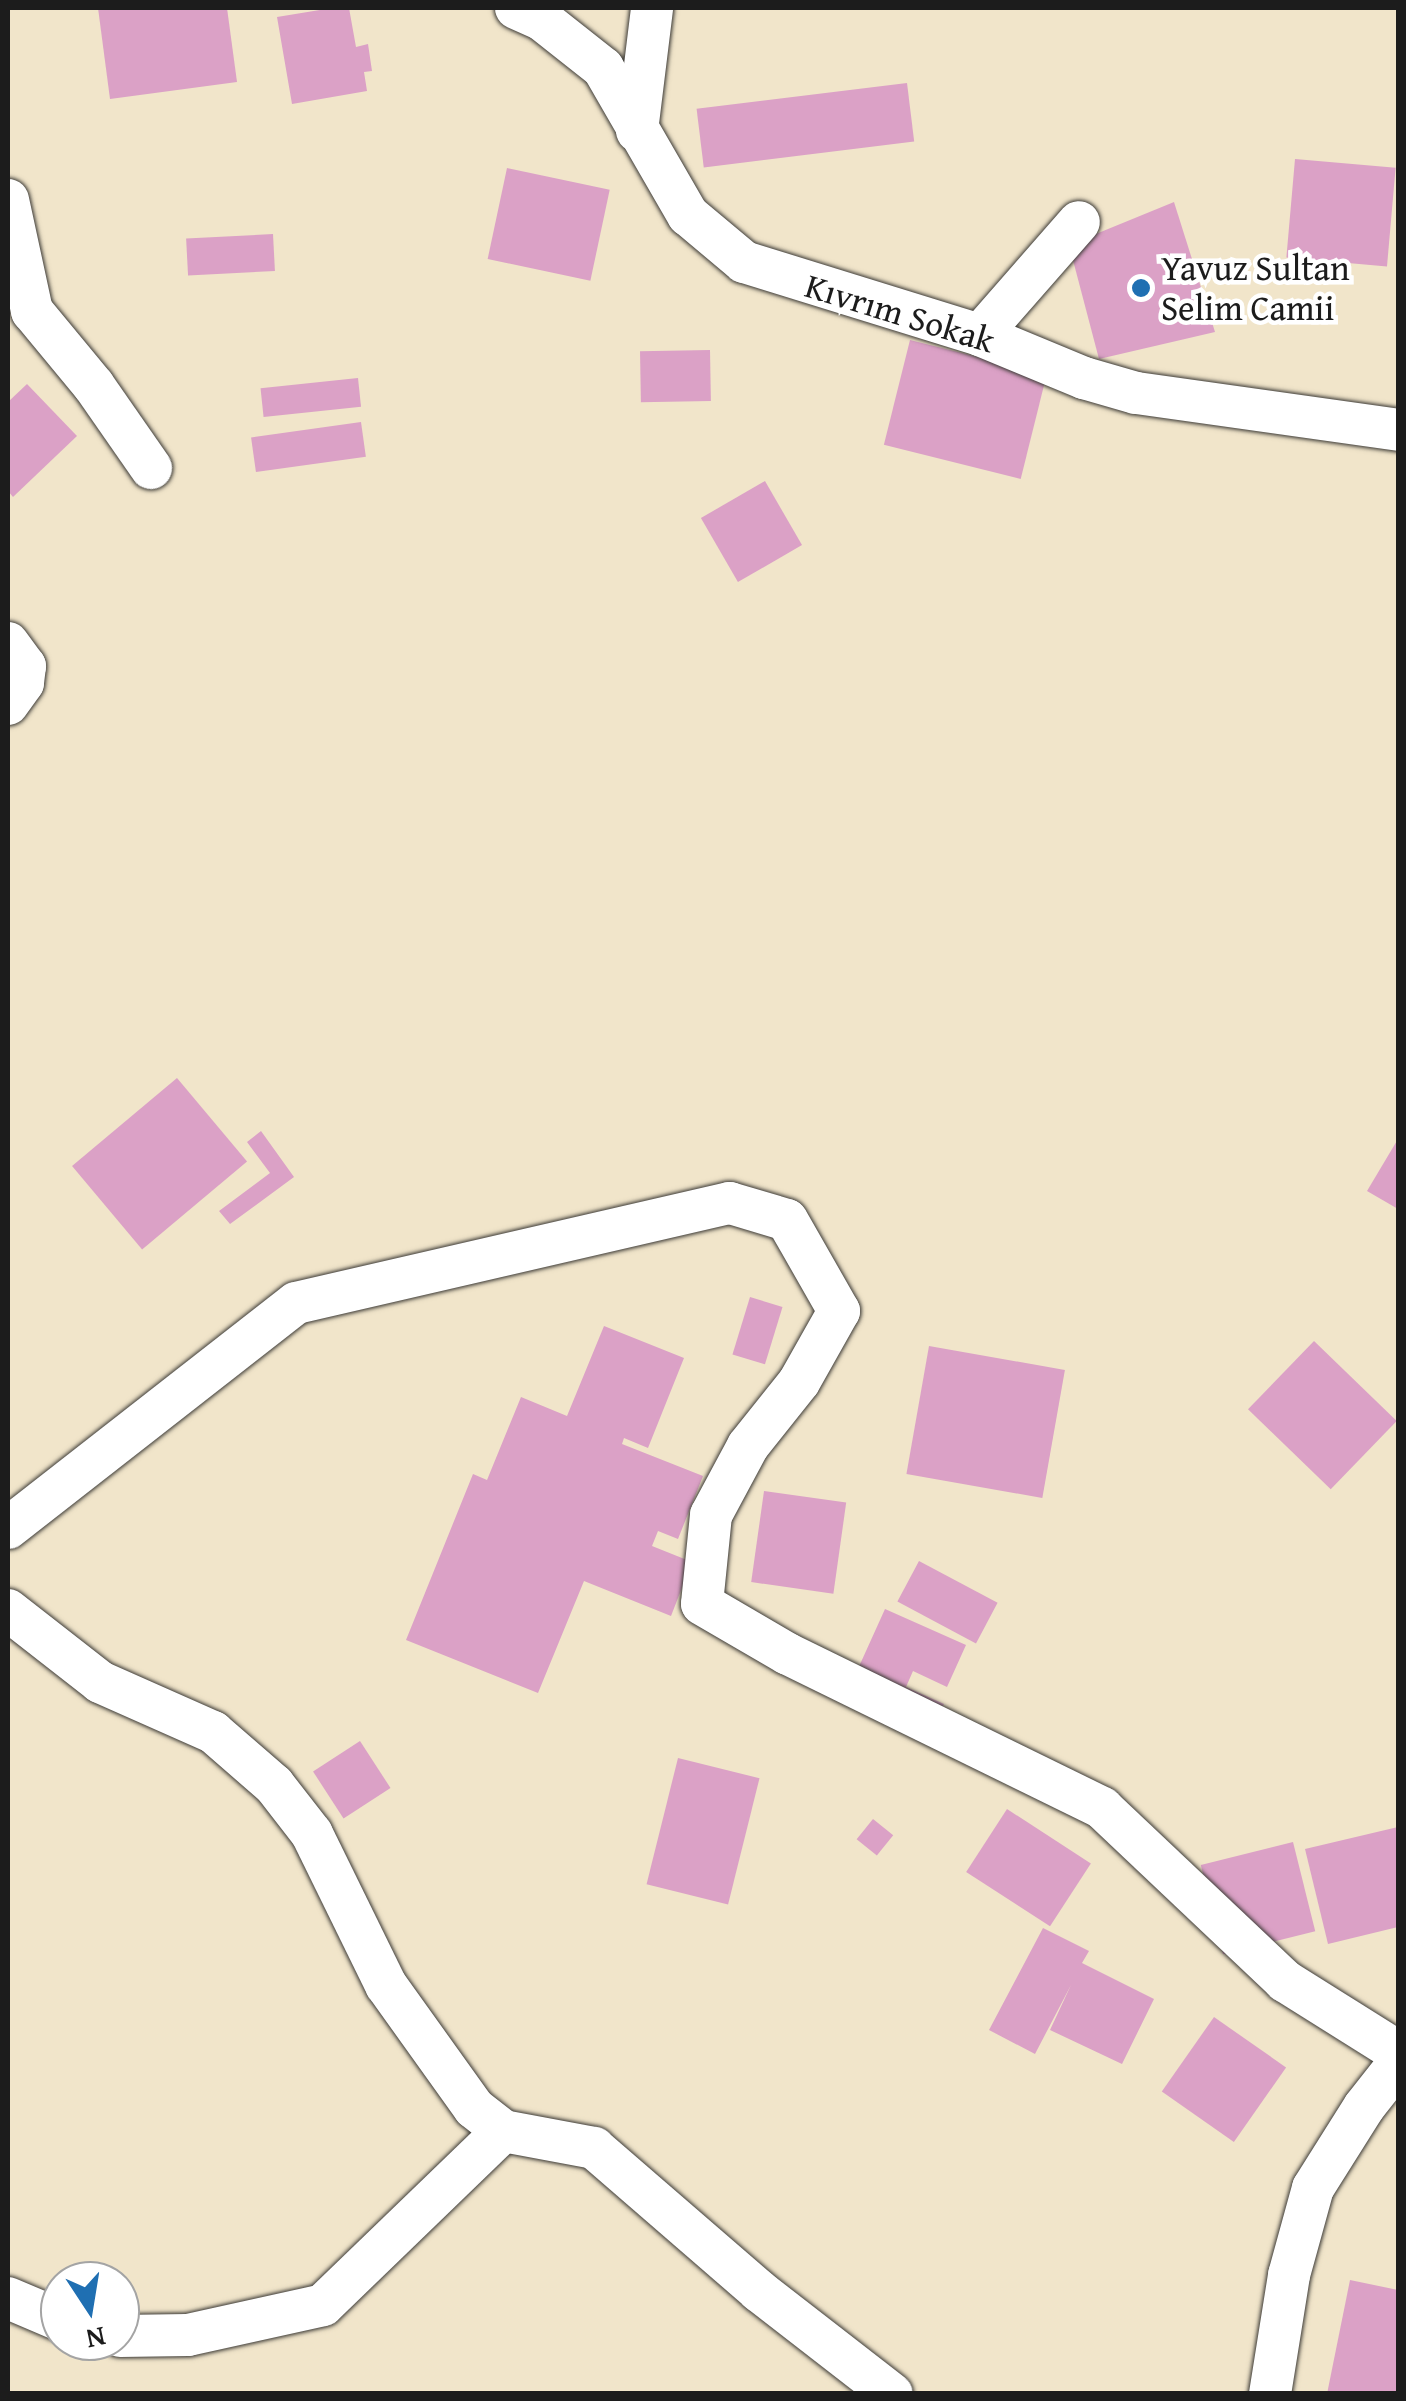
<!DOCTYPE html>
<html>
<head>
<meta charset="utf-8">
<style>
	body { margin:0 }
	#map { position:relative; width:1406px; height:2401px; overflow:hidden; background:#f1e5ca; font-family:"Gentium Book Plus",serif }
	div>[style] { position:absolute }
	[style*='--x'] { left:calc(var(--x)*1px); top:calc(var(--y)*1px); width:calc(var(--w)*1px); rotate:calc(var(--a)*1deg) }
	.building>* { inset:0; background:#dba1c6; transform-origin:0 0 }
	.roads { filter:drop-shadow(0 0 2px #3c3a36) drop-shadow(0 0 2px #3c3a36) }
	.minor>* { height:42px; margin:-21px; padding:0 21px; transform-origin:21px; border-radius:21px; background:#fff }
	.dots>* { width:28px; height:28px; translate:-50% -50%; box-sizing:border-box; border:5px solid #fff; border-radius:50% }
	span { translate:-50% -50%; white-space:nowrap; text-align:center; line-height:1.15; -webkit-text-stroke:9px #fff; paint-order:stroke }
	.poi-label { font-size:35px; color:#1c1c1c }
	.left { translate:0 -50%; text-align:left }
	.street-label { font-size:35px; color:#1c1c1c }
	.frame { position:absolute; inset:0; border:10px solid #1c1c1c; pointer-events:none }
	.north { position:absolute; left:40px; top:2261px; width:100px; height:100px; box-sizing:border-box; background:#fff; border:2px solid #a4a4a4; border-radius:50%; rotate:168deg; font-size:28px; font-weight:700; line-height:40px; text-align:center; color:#1c1c1c }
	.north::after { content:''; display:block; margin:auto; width:35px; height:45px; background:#1f6fb2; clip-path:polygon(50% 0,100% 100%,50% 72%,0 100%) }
</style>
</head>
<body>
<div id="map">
	<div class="building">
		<i style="clip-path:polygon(98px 8px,227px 8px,237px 82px,110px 99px)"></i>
		<i style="clip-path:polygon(332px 8px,349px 8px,356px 47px,368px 44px,372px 71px,364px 72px,367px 91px,292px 104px,277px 17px)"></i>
		<i style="left:907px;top:83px;width:59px;height:212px;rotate:83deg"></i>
		<i style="left:1295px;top:159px;width:101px;height:99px;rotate:5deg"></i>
		<i style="left:507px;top:168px;width:105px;height:93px;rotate:12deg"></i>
		<i style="clip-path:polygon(1174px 202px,1215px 332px,1099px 359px,1069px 245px)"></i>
		<i style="left:273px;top:234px;width:37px;height:87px;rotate:87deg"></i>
		<i style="left:910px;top:340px;width:141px;height:108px;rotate:14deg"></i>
		<i style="left:710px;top:350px;width:51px;height:70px;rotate:89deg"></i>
		<i style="left:358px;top:378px;width:29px;height:98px;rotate:84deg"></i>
		<i style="clip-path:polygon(27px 384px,77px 436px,13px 497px,8px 491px,8px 402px)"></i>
		<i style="left:361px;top:422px;width:35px;height:111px;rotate:82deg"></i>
		<i style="left:765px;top:481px;width:74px;height:74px;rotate:60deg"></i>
		<i style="left:177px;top:1078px;width:109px;height:137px;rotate:50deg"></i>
		<i style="clip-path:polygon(261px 1131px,294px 1177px,230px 1224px,219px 1211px,270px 1173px,247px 1142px)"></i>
		<i style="clip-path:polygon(1398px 1139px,1398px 1209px,1367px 1191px)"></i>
		<i style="left:750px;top:1297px;width:34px;height:60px;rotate:17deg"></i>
		<i style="clip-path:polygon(604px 1326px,684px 1358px,648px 1448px,624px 1438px,622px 1444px,703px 1476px,678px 1539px,658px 1531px,652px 1546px,692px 1562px,671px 1616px,584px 1581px,538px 1693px,406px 1640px,473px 1474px,487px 1480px,521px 1397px,567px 1416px)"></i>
		<i style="left:1314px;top:1341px;width:115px;height:95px;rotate:44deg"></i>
		<i style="left:929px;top:1346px;width:138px;height:130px;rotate:10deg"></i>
		<i style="left:764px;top:1491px;width:83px;height:92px;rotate:8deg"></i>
		<i style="left:919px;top:1561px;width:89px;height:46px;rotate:28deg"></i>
		<i style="clip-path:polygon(885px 1609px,966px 1645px,947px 1687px,913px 1671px,906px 1687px,944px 1704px,936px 1719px,852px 1682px)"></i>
		<i style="left:360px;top:1741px;width:56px;height:56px;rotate:57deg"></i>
		<i style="left:678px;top:1758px;width:84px;height:130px;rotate:14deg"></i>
		<i style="left:1007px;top:1809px;width:100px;height:75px;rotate:33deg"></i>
		<i style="left:873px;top:1819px;width:26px;height:26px;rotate:39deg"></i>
		<i style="clip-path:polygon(1398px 1827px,1398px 1927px,1328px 1944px,1305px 1849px)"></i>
		<i style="left:1293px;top:1842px;width:92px;height:95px;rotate:76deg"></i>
		<i style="clip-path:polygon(1043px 1928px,1089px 1951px,1082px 1963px,1154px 1999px,1122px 2064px,1050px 2030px,1071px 1985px,1035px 2054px,989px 2030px)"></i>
		<i style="left:1214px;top:2017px;width:88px;height:91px;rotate:35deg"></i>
		<i style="clip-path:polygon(1350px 2280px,1398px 2290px,1398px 2394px,1327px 2394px)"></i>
	</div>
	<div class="roads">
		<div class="minor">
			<i style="--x:516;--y:8;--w:27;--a:24"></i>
			<i style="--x:541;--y:19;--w:79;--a:38.3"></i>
			<i style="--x:603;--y:68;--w:170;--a:60"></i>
			<i style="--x:688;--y:215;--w:73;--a:40"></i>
			<i style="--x:744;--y:262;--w:247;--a:17.2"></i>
			<i style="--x:980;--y:335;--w:113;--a:22.5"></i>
			<i style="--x:1084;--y:378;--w:54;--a:16.1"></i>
			<i style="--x:1136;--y:393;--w:265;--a:8"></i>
			<i style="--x:637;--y:131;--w:124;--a:-83"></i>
			<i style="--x:8;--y:200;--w:114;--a:77.8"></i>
			<i style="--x:32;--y:311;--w:97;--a:50.4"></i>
			<i style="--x:94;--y:386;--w:100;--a:55.2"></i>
			<i style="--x:980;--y:335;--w:150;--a:-48.8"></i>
			<i style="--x:8;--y:643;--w:29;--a:54"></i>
			<i style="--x:25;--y:666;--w:17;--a:97"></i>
			<i style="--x:23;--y:683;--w:26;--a:126"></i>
			<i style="--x:8;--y:1528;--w:365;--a:-38"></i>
			<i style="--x:296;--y:1303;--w:445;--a:-13"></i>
			<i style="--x:730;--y:1203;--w:59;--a:16.6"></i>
			<i style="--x:787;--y:1220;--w:105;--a:60.3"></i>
			<i style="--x:839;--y:1311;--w:81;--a:119.4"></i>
			<i style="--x:799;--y:1382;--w:82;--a:128.6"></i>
			<i style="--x:748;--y:1446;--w:78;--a:118.2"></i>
			<i style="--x:711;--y:1515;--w:89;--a:95.8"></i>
			<i style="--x:702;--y:1604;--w:99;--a:30.2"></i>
			<i style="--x:788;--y:1654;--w:350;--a:26.1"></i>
			<i style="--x:1102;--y:1808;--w:252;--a:43.4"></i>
			<i style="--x:1285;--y:1981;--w:133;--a:32.1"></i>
			<i style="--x:8;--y:1610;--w:117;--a:38"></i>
			<i style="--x:100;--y:1682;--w:124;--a:23.9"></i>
			<i style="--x:213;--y:1732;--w:81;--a:41"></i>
			<i style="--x:274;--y:1785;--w:62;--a:52.2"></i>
			<i style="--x:312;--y:1834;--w:168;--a:63.9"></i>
			<i style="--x:386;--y:1985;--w:151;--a:54.4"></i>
			<i style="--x:474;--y:2108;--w:37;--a:38"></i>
			<i style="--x:503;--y:2131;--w:93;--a:10.6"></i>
			<i style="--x:594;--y:2148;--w:218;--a:40.9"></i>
			<i style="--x:759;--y:2291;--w:168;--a:37.8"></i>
			<i style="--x:8;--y:2298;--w:56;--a:22.9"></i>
			<i style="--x:120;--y:2336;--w:68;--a:-0.8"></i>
			<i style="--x:188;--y:2335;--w:138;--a:-12.5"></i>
			<i style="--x:323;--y:2305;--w:250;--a:-44"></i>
			<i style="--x:1270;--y:2394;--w:121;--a:-80.9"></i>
			<i style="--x:1289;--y:2275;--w:90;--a:-74.6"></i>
			<i style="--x:1313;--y:2188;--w:96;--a:-57.8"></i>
			<i style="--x:1364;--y:2107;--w:55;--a:-51.7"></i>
		</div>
	</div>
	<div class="dots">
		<i style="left:1141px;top:288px;background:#1f6fb2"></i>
	</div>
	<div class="poi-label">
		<span class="left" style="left:1161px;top:288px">Yavuz Sultan<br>Selim Camii</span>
	</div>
	<div class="street-label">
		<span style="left:900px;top:313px;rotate:17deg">Kıvrım Sokak</span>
	</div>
	<div class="frame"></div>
	<div class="north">N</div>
</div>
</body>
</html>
